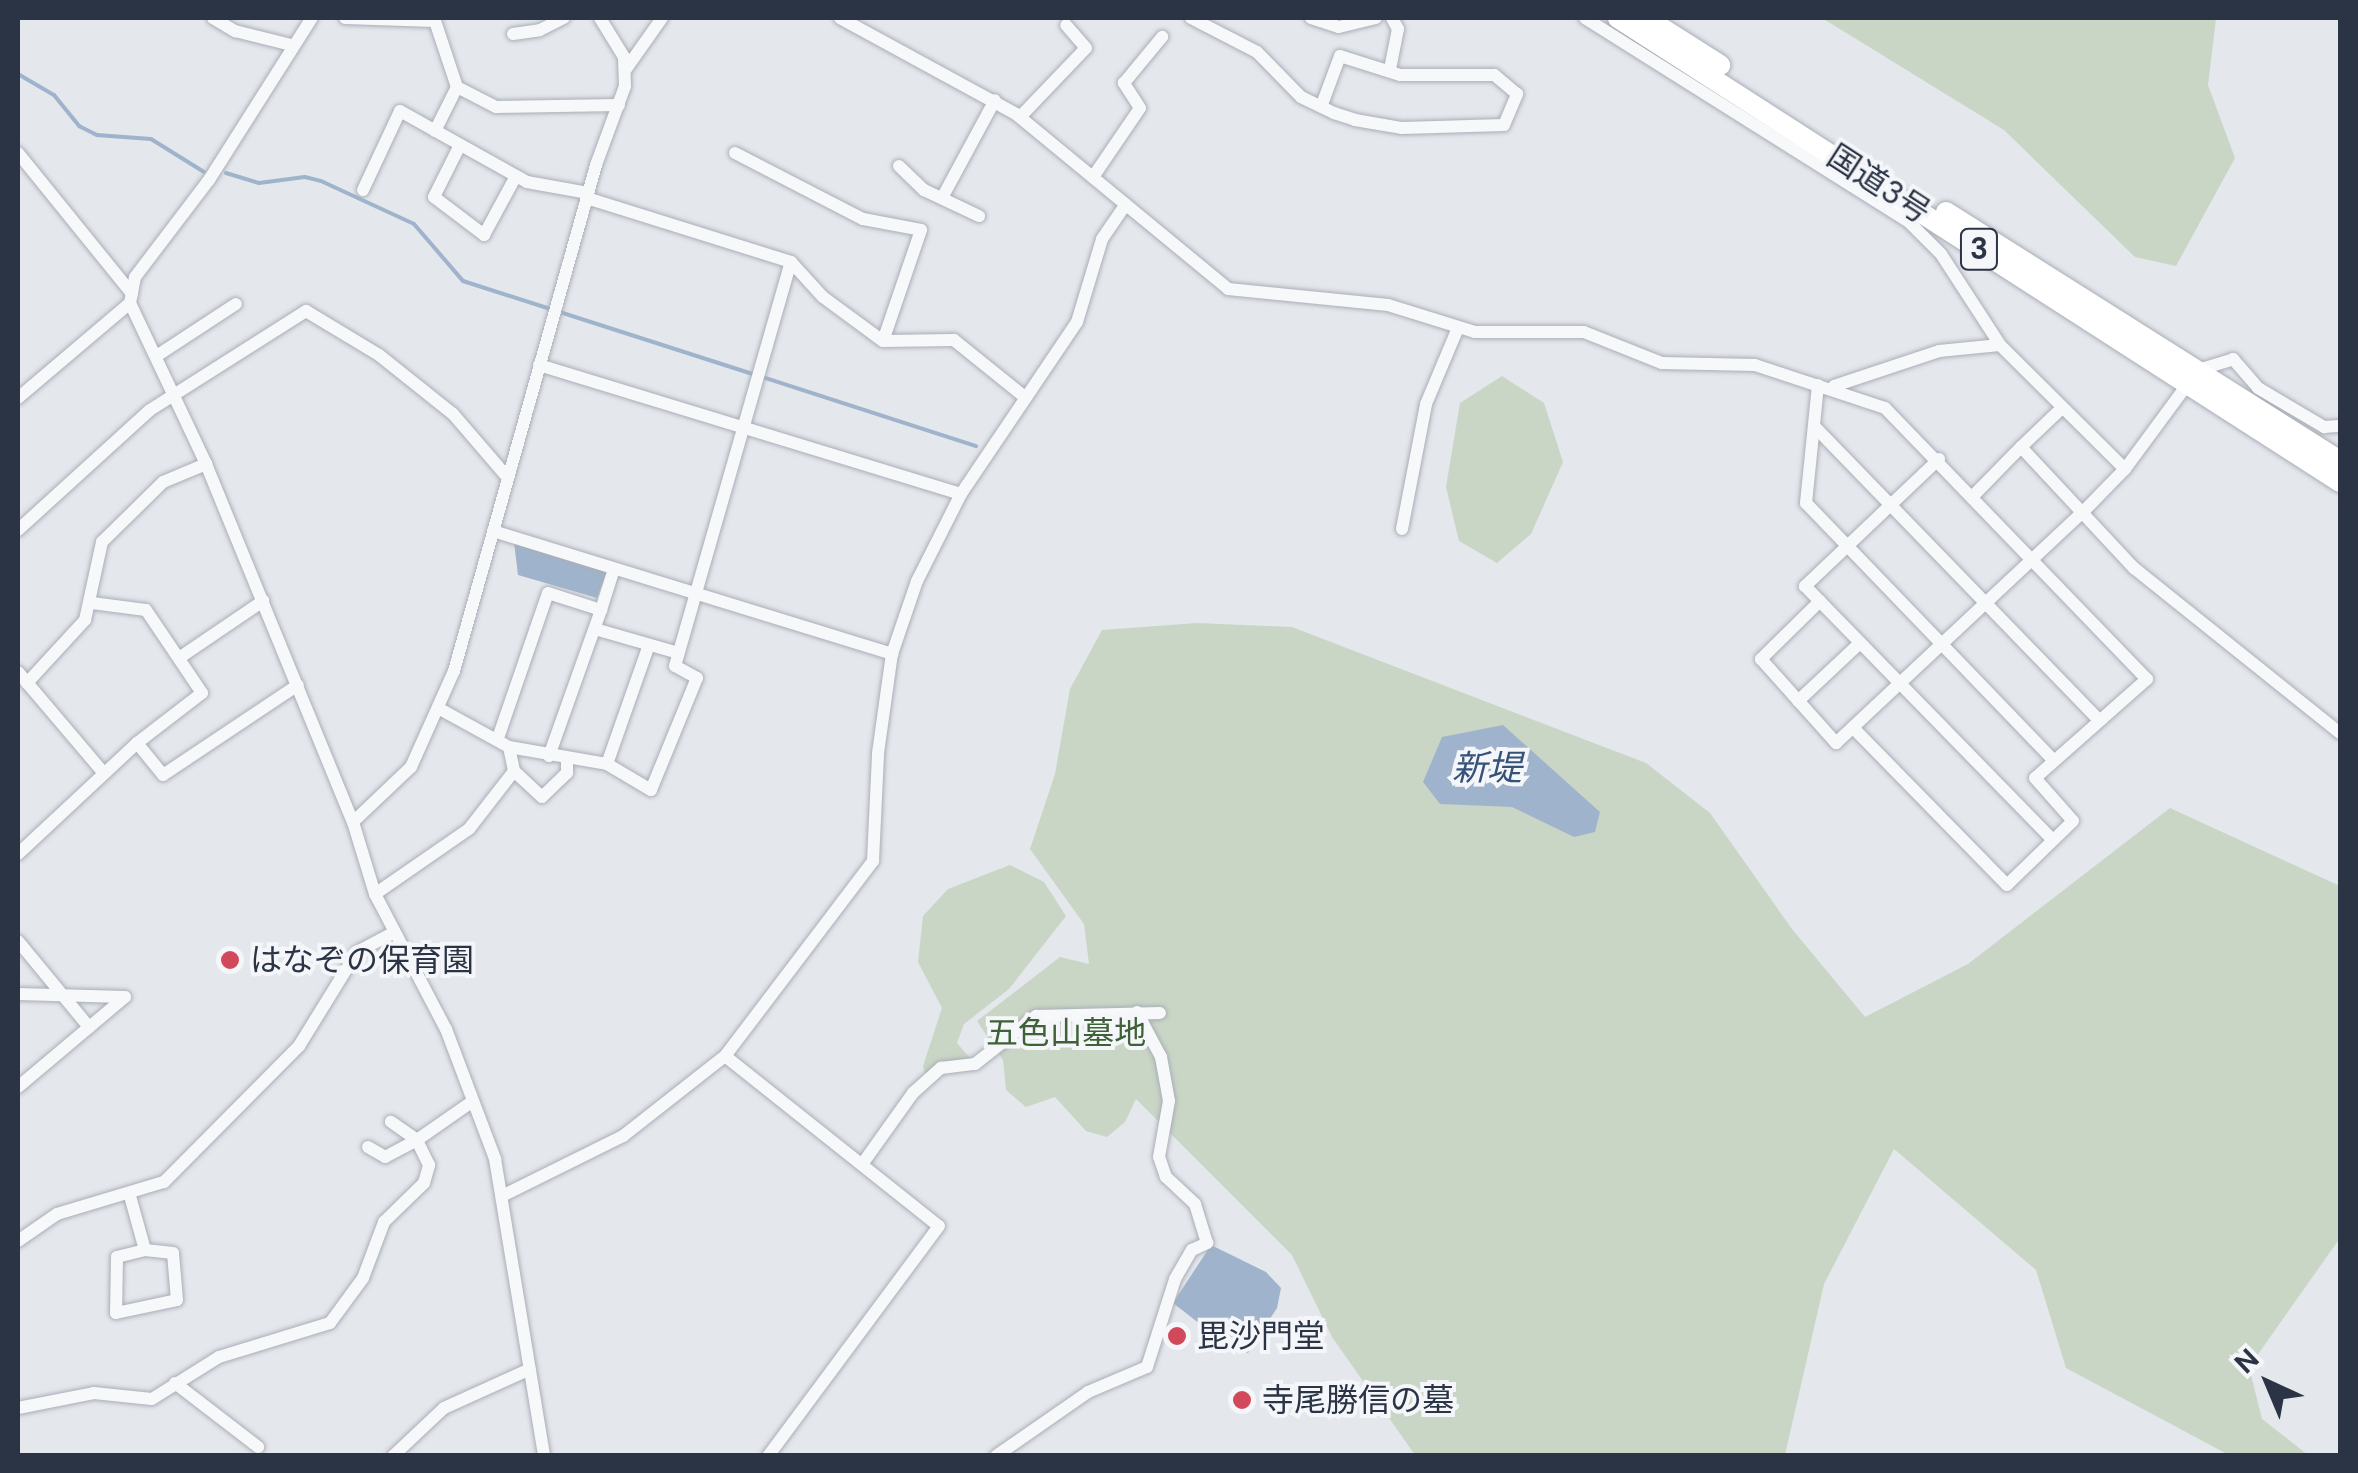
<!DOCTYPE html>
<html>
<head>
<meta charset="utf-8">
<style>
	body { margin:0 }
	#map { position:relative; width:2358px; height:1473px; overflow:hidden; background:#e4e7ec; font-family:"DM Sans","Noto Sans JP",sans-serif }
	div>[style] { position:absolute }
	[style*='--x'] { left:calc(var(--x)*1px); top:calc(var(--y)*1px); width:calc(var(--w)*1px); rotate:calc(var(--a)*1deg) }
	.green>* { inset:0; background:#c9d6c5 }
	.water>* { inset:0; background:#9fb4cc }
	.stream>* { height:4px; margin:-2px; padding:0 2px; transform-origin:2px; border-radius:2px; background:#9fb4cc }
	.roads { filter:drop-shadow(0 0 2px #a9aeb7) drop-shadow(0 0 2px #a9aeb7) }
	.minor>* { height:12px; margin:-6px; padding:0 6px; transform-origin:6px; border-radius:6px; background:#f7f8fa }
	.highway>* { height:20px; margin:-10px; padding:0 10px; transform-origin:10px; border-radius:10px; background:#fff }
	.dots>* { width:28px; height:28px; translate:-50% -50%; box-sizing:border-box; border:5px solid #f4f6f9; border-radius:50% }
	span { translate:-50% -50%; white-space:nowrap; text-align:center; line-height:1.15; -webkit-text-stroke:8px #f4f6f9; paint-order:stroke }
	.shield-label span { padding:2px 8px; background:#f4f6f9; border:2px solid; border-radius:8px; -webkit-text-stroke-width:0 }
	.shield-label { font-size:30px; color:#2b3445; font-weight:700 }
	.street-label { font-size:32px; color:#2b3445 }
	.poi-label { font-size:32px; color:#2b3445 }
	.left { translate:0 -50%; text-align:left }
	.park-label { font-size:32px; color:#3f6138 }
	.water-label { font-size:35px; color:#34527a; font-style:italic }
	.frame { position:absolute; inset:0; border:20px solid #2b3445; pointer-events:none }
	.north { position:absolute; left:2218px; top:1333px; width:100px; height:100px; -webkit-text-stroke:8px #f4f6f9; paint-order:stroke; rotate:316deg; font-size:28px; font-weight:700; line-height:40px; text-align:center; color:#2b3445 }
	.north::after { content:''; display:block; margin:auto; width:35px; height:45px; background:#2b3445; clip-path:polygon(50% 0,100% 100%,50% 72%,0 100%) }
</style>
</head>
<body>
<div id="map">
	<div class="green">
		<i style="clip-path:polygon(1822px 18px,2216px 18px,2208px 85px,2235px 158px,2176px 266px,2135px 257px,2004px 130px)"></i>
		<i style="clip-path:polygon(1502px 376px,1544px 403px,1563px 462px,1531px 534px,1497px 563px,1459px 541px,1446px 487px,1460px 403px)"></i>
		<i style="clip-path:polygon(1197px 623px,1292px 627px,1646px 763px,1710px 813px,1792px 929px,1865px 1017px,1968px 964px,2170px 808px,2340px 886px,2340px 1238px,2249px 1367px,2262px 1419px,2308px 1455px,2229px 1455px,2066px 1368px,2036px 1270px,1894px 1149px,1824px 1284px,1785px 1455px,1415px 1455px,1332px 1337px,1292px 1255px,1136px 1099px,1125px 1122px,1107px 1137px,1086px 1131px,1055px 1097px,1026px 1107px,1006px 1090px,1003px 1060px,977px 1021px,1060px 957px,1089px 964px,1084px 924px,1030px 849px,1055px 774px,1070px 689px,1102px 630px)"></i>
		<i style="clip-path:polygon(1010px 865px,1044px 882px,1066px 916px,1009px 989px,964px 1024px,957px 1043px,975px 1064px,942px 1068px,927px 1081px,923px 1066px,942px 1008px,918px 962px,923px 916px,948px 889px)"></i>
	</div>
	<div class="water">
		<i style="clip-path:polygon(514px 542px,607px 571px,597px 598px,518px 575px)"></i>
		<i style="clip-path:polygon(1503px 725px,1600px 812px,1595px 832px,1574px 837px,1512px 807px,1440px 804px,1423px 782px,1442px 737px)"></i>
		<i style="clip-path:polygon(1211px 1245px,1266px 1272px,1281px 1288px,1277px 1308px,1248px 1353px,1227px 1345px,1173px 1303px)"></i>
	</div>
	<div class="stream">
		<i style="--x:18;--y:74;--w:42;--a:30.3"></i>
		<i style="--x:54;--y:95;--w:40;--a:51"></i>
		<i style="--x:79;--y:126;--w:20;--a:27"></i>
		<i style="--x:97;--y:135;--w:54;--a:4.2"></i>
		<i style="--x:151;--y:139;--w:62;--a:31.9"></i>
		<i style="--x:226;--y:173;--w:34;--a:17"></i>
		<i style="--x:259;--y:183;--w:46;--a:-7.4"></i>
		<i style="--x:305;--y:177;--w:16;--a:14"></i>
		<i style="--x:321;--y:181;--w:102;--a:24.8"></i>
		<i style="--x:414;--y:224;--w:75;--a:49.3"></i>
		<i style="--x:463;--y:281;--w:305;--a:17.8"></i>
		<i style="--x:762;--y:377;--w:225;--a:17.9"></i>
	</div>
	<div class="roads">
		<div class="minor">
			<i style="--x:213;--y:18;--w:26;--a:31"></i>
			<i style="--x:235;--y:31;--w:58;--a:14"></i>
			<i style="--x:345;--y:18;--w:90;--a:1.9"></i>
			<i style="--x:435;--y:21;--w:70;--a:71.6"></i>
			<i style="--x:457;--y:87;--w:44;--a:27.1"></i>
			<i style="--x:496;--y:107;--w:123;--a:-0.9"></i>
			<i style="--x:840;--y:18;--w:200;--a:28.6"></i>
			<i style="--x:1016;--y:114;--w:275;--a:39.5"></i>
			<i style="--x:1228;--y:289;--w:161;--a:5.7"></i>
			<i style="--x:1388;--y:305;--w:91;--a:17.2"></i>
			<i style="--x:1475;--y:332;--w:109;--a:0"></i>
			<i style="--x:1584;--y:332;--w:84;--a:21.7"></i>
			<i style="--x:1662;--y:363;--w:93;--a:1.2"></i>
			<i style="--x:1755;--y:365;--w:137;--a:18.3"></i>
			<i style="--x:1885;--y:408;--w:377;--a:46"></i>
			<i style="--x:2147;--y:679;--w:149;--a:138.5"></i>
			<i style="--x:2035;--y:778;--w:57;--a:48.5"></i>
			<i style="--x:2073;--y:821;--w:92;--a:135.9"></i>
			<i style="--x:2007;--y:885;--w:220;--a:-134.4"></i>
			<i style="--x:1191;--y:18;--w:74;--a:27.3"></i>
			<i style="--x:1257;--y:52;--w:63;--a:45.6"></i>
			<i style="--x:1301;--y:97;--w:37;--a:26"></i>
			<i style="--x:1334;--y:113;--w:22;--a:18"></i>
			<i style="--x:1355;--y:120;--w:48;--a:9.7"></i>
			<i style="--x:1402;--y:128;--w:102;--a:-1.7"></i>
			<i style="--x:1504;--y:125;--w:34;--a:-67"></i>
			<i style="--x:1517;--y:94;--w:30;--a:-140"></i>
			<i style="--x:1494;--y:75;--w:94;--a:180"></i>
			<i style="--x:1400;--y:75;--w:63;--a:-162.4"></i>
			<i style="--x:1340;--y:56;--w:54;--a:110.4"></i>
			<i style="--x:1311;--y:18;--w:29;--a:18"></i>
			<i style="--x:1339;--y:27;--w:38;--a:-14"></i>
			<i style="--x:1585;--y:18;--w:383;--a:32.2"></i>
			<i style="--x:1909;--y:222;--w:45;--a:45"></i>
			<i style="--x:1941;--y:254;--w:108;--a:57"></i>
			<i style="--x:2000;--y:345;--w:176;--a:44.8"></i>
			<i style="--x:513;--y:34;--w:27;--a:-8"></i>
			<i style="--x:540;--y:30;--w:27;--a:-27"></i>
			<i style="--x:626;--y:69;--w:62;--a:-54.8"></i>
			<i style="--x:1390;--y:69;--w:41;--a:-78.7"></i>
			<i style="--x:1398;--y:29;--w:13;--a:-119"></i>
			<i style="--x:1020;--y:117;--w:95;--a:-46.3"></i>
			<i style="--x:1086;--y:48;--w:30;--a:-131"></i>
			<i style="--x:435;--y:131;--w:49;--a:-63.4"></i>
			<i style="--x:460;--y:145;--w:58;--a:116.6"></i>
			<i style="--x:434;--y:197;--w:63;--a:37.2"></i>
			<i style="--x:484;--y:235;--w:67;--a:-61.5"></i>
			<i style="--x:18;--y:153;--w:181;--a:51"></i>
			<i style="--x:735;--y:153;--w:144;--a:27.3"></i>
			<i style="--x:863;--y:219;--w:59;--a:10.7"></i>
			<i style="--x:921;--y:230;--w:117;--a:108.9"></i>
			<i style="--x:899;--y:166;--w:35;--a:44"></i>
			<i style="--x:924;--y:190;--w:61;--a:25.3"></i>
			<i style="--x:1093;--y:177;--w:83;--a:-55.7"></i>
			<i style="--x:1140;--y:108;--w:30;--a:-123"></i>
			<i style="--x:1124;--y:83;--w:60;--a:-50.4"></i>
			<i style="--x:363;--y:190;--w:87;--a:-64.9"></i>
			<i style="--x:400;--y:111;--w:145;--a:29.2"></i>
			<i style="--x:527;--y:182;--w:62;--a:10.2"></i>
			<i style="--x:942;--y:198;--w:111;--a:-61.6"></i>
			<i style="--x:791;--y:262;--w:47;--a:47.6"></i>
			<i style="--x:823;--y:297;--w:74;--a:36.3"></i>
			<i style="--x:883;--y:341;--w:71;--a:-0.8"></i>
			<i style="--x:954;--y:340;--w:92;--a:38.9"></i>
			<i style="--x:130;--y:303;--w:178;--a:64.7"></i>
			<i style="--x:206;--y:464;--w:387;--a:67.7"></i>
			<i style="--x:353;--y:822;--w:75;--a:73"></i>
			<i style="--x:375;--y:894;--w:153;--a:62.3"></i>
			<i style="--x:446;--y:1029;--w:139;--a:69.3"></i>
			<i style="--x:495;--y:1159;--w:301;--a:80.6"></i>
			<i style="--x:158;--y:355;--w:93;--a:-33.2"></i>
			<i style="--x:539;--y:365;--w:441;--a:17"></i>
			<i style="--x:1818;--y:385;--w:119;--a:95.8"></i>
			<i style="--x:1806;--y:503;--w:354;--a:46.1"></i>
			<i style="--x:1834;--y:386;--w:111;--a:-18.4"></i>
			<i style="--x:1939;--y:351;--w:61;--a:-5.6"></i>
			<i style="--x:18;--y:398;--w:147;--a:-40.3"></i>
			<i style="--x:130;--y:303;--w:26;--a:-79"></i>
			<i style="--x:135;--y:277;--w:122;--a:-52.7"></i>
			<i style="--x:209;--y:180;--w:192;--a:-57.6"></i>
			<i style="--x:1814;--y:426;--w:409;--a:45.9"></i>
			<i style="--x:2021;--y:447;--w:57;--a:-43.6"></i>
			<i style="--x:1939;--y:459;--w:185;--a:136.5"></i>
			<i style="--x:1805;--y:586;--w:355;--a:45.7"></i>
			<i style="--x:1974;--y:495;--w:67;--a:-45.6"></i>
			<i style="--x:2021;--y:447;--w:166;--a:47"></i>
			<i style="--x:2134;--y:568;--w:264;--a:38.7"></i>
			<i style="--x:1402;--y:529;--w:127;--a:-79.1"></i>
			<i style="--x:1426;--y:404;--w:82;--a:-67.2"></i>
			<i style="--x:18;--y:530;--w:178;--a:-42.3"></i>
			<i style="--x:150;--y:410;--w:185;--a:-32.4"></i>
			<i style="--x:306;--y:311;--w:85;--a:31.1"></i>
			<i style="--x:379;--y:355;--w:95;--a:38.6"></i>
			<i style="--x:453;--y:414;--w:84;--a:49.3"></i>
			<i style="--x:493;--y:531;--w:418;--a:17.1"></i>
			<i style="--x:1820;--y:601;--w:83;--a:135.5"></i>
			<i style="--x:1761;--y:659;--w:113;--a:48.2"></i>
			<i style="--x:1836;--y:743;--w:337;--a:-43.1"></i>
			<i style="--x:2082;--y:513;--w:62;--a:-45.7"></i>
			<i style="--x:2125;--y:469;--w:123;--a:-53.6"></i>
			<i style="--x:2198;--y:370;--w:37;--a:-17"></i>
			<i style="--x:2233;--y:359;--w:38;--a:49"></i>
			<i style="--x:2258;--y:388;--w:77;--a:30.6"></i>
			<i style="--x:2324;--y:427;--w:16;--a:-4"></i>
			<i style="--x:92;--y:603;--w:54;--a:7.4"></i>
			<i style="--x:146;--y:610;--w:100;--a:56"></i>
			<i style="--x:202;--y:693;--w:82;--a:142.4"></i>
			<i style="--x:601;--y:610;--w:43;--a:-72.4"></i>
			<i style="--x:595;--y:629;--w:86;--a:16.1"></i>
			<i style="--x:179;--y:658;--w:102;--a:-34.2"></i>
			<i style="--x:18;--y:672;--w:130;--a:49.7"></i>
			<i style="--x:27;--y:683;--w:86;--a:-47.4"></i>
			<i style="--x:85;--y:620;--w:80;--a:-77.7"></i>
			<i style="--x:102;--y:542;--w:86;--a:-44.5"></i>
			<i style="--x:163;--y:482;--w:47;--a:-22.7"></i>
			<i style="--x:1798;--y:701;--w:85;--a:-43.1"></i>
			<i style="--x:438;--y:708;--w:81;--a:28.8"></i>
			<i style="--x:509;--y:747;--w:99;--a:9.8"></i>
			<i style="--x:607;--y:764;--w:51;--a:30.6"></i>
			<i style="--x:651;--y:790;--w:121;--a:-67.7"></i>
			<i style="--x:697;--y:678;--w:25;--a:-151"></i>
			<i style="--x:675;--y:666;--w:420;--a:-74"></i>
			<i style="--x:791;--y:262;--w:214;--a:-162.6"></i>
			<i style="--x:498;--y:738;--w:153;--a:-71"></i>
			<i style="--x:548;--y:593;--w:56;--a:17.8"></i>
			<i style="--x:601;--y:610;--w:155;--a:109.6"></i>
			<i style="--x:509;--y:747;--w:25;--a:78"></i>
			<i style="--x:514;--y:771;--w:38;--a:43"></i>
			<i style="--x:542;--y:797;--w:35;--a:-44"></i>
			<i style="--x:567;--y:773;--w:12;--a:-90"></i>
			<i style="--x:607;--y:764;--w:126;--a:-70.6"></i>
			<i style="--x:353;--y:822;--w:80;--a:-43.5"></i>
			<i style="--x:411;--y:767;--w:105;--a:-65.9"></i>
			<i style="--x:454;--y:671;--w:526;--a:-74.32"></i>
			<i style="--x:596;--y:165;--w:84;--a:-69.8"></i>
			<i style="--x:625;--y:86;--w:29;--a:-92"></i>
			<i style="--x:624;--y:57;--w:46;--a:-121.6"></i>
			<i style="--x:18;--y:854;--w:163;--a:-43"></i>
			<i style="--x:137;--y:743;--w:41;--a:50.9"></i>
			<i style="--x:163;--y:775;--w:162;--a:-33.7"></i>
			<i style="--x:375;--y:894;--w:114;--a:-34.7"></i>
			<i style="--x:469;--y:829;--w:73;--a:-52.2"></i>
			<i style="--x:18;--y:941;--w:112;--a:50.5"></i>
			<i style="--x:18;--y:994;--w:107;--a:1.6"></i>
			<i style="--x:125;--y:997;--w:140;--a:139.9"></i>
			<i style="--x:725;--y:1056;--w:273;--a:38.5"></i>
			<i style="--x:939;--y:1226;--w:287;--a:126.6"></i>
			<i style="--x:368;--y:1147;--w:20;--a:30"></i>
			<i style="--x:385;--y:1157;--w:36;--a:-28"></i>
			<i style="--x:417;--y:1140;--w:32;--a:-145"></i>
			<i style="--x:863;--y:1163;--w:86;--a:-54.5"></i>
			<i style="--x:913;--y:1093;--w:38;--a:-42"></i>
			<i style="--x:941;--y:1068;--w:34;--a:-7"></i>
			<i style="--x:975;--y:1064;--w:78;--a:-38.2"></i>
			<i style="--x:1036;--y:1016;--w:124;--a:-1.4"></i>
			<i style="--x:130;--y:1196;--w:56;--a:74.5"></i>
			<i style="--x:145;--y:1250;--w:29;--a:166"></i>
			<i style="--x:117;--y:1257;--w:56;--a:91"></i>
			<i style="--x:116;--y:1313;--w:62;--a:-12"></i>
			<i style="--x:177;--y:1300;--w:47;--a:-94.9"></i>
			<i style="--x:173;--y:1253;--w:28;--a:-174"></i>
			<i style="--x:502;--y:1196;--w:135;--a:-26.4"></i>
			<i style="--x:623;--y:1136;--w:130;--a:-38.1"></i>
			<i style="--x:725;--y:1056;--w:245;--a:-52.8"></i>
			<i style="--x:873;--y:861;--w:108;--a:-87.3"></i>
			<i style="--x:878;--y:753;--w:100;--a:-82"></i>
			<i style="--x:892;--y:654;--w:77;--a:-71.1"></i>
			<i style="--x:917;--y:581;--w:97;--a:-63.2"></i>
			<i style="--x:961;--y:494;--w:207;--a:-56"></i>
			<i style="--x:1077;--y:322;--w:87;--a:-73.2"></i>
			<i style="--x:1102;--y:239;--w:42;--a:-55.6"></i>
			<i style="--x:18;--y:1241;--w:47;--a:-34.7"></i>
			<i style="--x:57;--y:1214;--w:112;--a:-16.7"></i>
			<i style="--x:164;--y:1182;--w:192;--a:-45.2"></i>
			<i style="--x:299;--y:1046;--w:110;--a:-58.3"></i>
			<i style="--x:357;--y:952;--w:41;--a:-27.8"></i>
			<i style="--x:175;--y:1383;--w:105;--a:37.6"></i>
			<i style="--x:18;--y:1408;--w:77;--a:-11.2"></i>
			<i style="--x:94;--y:1393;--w:58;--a:5.9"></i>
			<i style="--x:152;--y:1399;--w:79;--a:-32.1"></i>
			<i style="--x:219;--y:1357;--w:116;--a:-17"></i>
			<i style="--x:330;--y:1323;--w:56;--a:-53.7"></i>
			<i style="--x:363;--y:1278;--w:60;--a:-69.4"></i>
			<i style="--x:384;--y:1222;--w:56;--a:-44.3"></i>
			<i style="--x:424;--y:1183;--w:19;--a:-74"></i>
			<i style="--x:429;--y:1165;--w:28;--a:-116"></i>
			<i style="--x:417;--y:1140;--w:68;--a:-34.9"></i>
			<i style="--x:393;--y:1456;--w:70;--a:-43.3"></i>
			<i style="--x:444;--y:1408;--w:94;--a:-24.4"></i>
			<i style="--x:996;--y:1456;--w:112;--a:-34.8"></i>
			<i style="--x:1088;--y:1392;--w:64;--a:-23"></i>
			<i style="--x:1147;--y:1367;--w:92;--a:-72.3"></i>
			<i style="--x:1175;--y:1279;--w:34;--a:-60"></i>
			<i style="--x:1192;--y:1250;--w:17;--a:-25"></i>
			<i style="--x:1207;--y:1243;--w:41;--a:-107.1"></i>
			<i style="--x:1195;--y:1204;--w:40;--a:-137"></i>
			<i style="--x:1166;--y:1177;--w:21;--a:-109"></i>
			<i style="--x:1159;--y:1157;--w:57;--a:-79.9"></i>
			<i style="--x:1169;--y:1101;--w:45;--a:-100.3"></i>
			<i style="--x:1161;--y:1057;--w:51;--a:-118.1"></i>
		</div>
		<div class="highway">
			<i style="--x:1618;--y:18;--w:858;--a:32.73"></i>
			<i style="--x:1646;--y:18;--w:88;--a:32.4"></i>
			<i style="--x:1946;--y:212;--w:466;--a:32.3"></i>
		</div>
	</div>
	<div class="dots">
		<i style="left:230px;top:960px;background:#d1495b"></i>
		<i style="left:1177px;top:1336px;background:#d1495b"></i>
		<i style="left:1242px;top:1400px;background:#d1495b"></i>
	</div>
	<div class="shield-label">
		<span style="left:1979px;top:249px">3</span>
	</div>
	<div class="street-label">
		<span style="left:1879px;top:184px;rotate:33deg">国道3号</span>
	</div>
	<div class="poi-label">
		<span class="left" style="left:250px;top:960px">はなぞの保育園</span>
		<span class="left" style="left:1197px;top:1336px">毘沙門堂</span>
		<span class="left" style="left:1262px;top:1400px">寺尾勝信の墓</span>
	</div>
	<div class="park-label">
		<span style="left:1066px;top:1033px">五色山墓地</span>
	</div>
	<div class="water-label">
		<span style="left:1487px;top:768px">新堤</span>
	</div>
	<div class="frame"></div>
	<div class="north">N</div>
</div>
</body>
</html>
